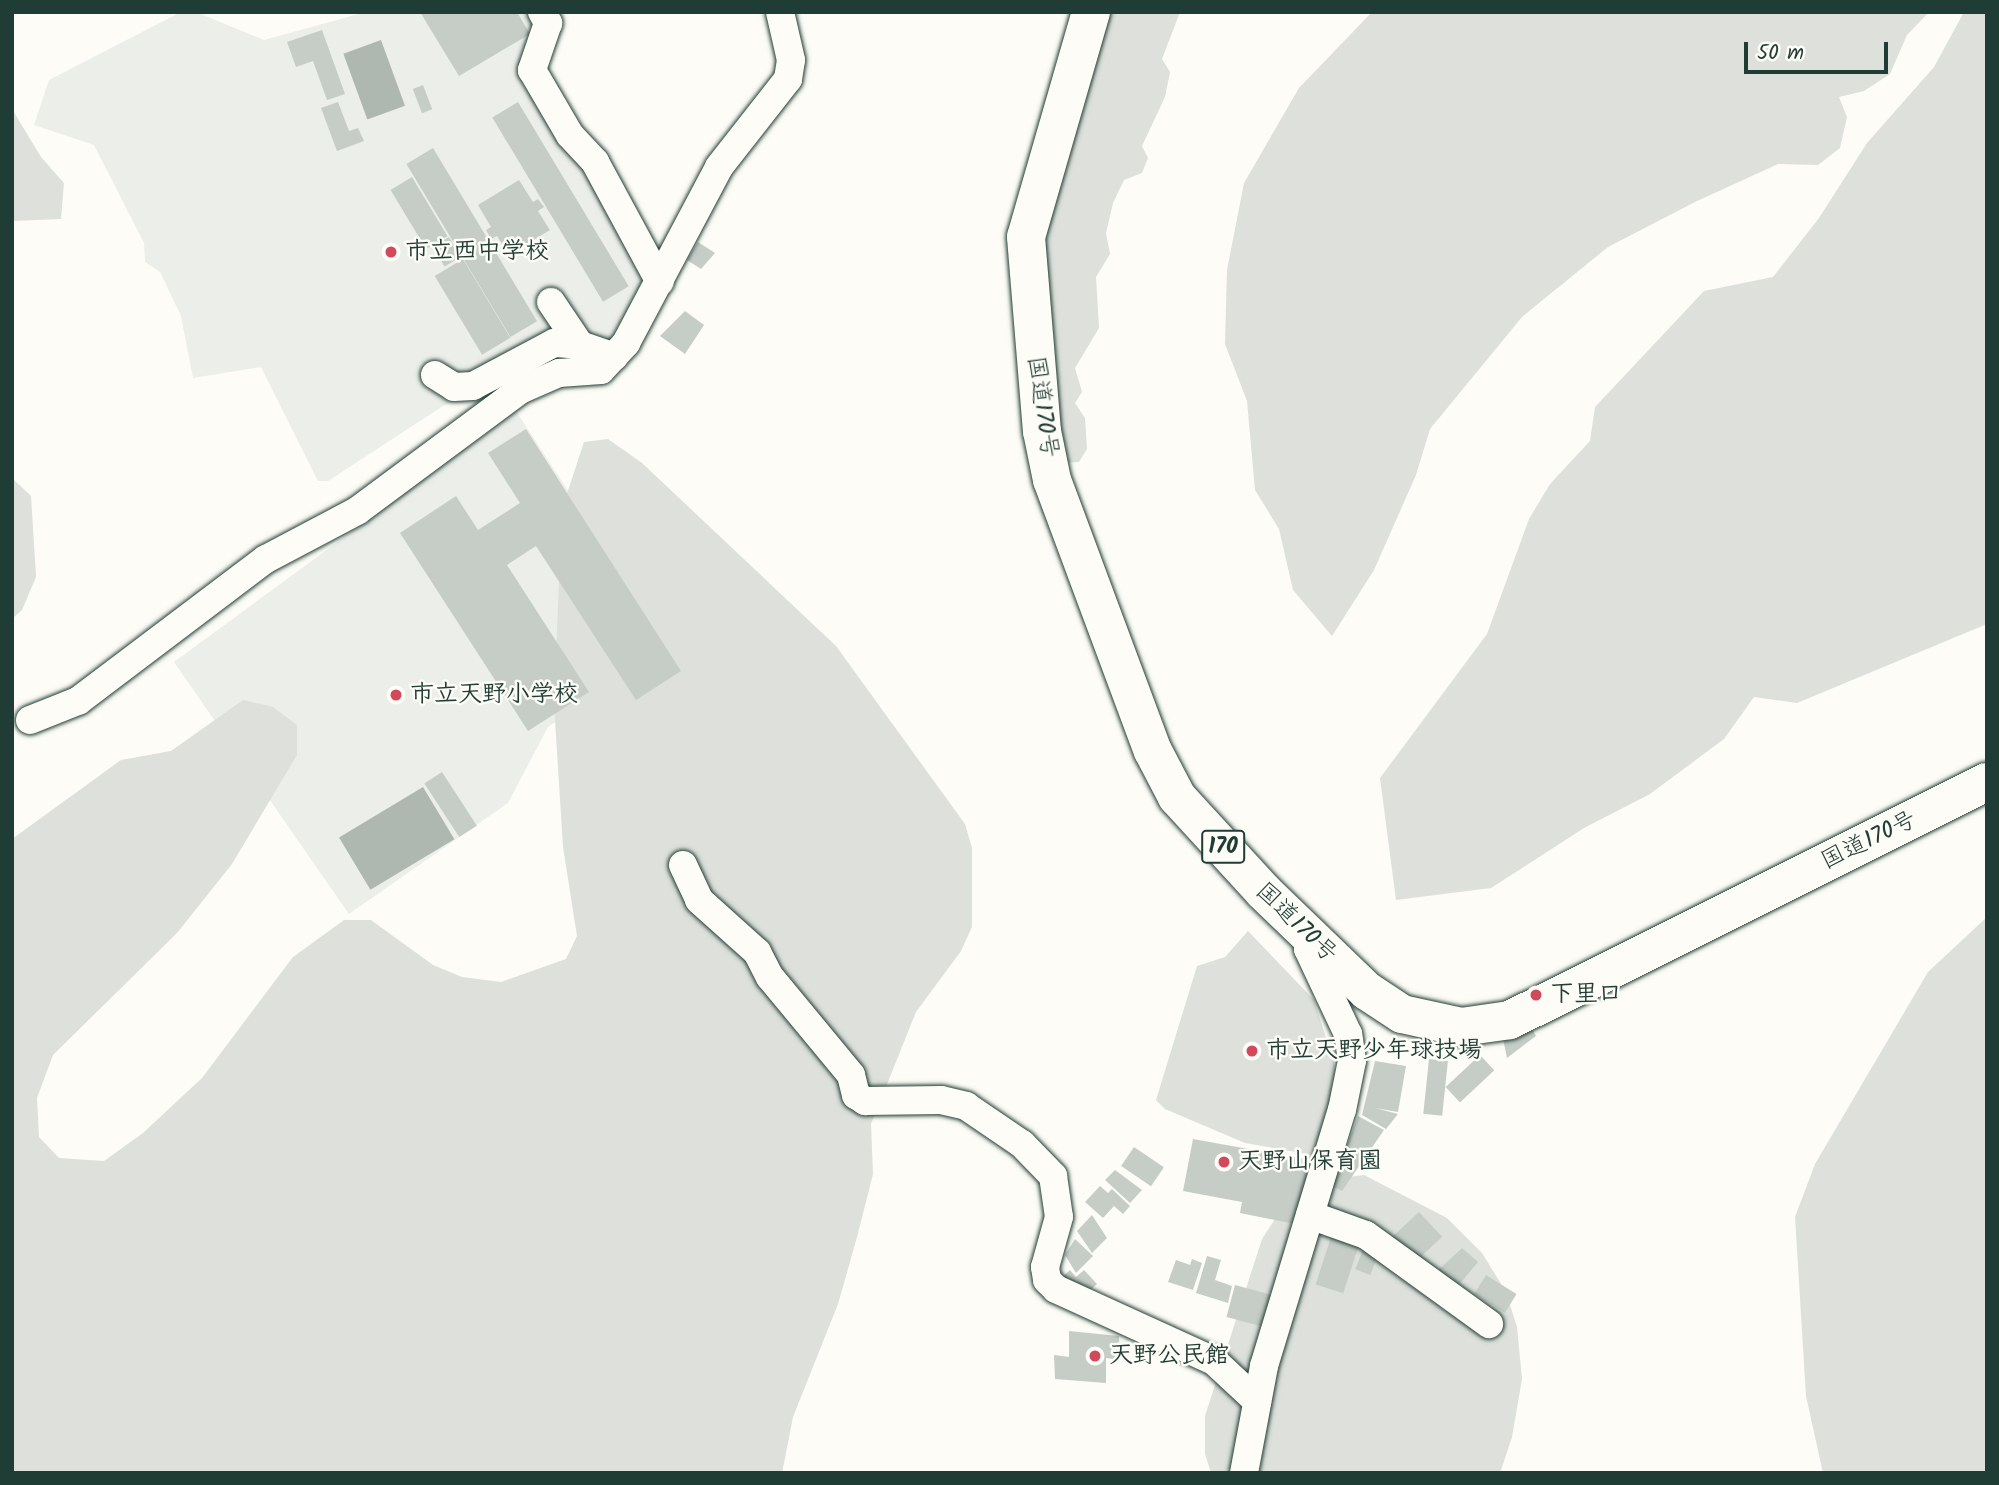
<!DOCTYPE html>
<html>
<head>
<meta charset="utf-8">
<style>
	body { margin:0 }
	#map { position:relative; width:1999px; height:1485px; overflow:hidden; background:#fdfcf7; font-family:Kalam,"Klee One",sans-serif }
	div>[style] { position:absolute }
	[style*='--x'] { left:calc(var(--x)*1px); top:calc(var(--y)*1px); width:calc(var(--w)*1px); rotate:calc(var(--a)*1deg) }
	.built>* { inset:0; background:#eceee9 }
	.green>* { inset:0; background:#dde0db }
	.water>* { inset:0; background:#aeb8b1; transform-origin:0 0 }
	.building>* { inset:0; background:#c6cdc7; transform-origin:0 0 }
	.roads { filter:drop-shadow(0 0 2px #1f3d34) drop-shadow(0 0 2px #1f3d34) }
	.minor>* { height:28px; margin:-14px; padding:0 14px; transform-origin:14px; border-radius:14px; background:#fdfcf7 }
	.highway>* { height:38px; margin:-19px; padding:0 19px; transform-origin:19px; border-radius:19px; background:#fdfcf7 }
	.dots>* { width:19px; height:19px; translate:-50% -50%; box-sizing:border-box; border:4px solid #fdfcf7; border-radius:50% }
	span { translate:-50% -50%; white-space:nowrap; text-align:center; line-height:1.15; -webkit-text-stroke:5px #fdfcf7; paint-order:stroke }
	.shield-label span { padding:2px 5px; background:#fdfcf7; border:2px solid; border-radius:5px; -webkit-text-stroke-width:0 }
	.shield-label { font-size:23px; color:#1f3d34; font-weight:700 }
	.poi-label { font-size:24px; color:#1f3d34; font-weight:700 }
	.left { translate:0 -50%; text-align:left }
	.street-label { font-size:24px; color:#1f3d34 }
	.frame { position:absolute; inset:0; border:14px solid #1f3d34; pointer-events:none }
	.scale { position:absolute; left:1744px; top:42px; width:144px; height:32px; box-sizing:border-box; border:4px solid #1f3d34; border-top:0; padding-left:9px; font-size:21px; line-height:24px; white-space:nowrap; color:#1f3d34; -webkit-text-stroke:5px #fdfcf7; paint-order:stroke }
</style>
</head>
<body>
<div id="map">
	<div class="built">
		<i style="clip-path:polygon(181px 12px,196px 12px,264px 40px,366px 12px,534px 12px,539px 24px,521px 72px,649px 273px,620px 335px,589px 356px,561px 353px,443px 406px,328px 481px,318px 481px,261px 367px,193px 378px,181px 316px,160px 272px,145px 262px,144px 243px,94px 145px,34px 125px,49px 80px)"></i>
		<i style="clip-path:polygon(516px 411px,668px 644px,548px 727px,508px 803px,349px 914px,174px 662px)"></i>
	</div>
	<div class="green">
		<i style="clip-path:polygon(1103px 12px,1180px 12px,1162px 59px,1170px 72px,1165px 97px,1142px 146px,1148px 158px,1142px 173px,1124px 180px,1113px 203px,1106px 233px,1110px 254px,1096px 277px,1099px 328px,1075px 368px,1082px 392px,1075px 403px,1085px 418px,1087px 449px,1079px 462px,1062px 463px,1038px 246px)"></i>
		<i style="clip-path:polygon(1372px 12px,1929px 12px,1907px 35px,1890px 74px,1864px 91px,1839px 97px,1847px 117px,1840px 148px,1818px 165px,1778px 164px,1695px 202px,1608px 247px,1522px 317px,1430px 429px,1416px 475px,1374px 570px,1332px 636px,1293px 590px,1279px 529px,1255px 490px,1247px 401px,1225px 344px,1227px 270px,1244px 183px,1299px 88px)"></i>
		<i style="clip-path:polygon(1964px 12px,1987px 12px,1987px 624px,1797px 703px,1754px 697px,1724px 739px,1650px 794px,1584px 828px,1491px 888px,1396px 900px,1380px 778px,1487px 634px,1529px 519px,1550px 484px,1590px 441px,1595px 407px,1704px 291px,1773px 277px,1819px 218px,1867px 143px,1934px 67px)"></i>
		<i style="clip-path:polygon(12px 109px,41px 157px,64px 183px,61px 219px,12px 221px)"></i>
		<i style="clip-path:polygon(608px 439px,642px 463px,836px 646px,965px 824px,972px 848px,972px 927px,961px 951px,916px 1012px,871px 1124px,873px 1174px,857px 1237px,838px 1304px,793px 1417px,782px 1473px,12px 1473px,12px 839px,121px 760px,171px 751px,243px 700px,273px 707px,297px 725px,297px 755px,232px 864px,177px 933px,53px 1055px,37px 1098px,39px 1137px,59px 1158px,104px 1161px,143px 1133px,202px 1078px,293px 957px,344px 920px,371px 920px,433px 965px,462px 977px,501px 982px,566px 959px,577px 936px,563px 847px,554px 704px,562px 509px,584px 442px)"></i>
		<i style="clip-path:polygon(12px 478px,31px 496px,36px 577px,22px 610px,12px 619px)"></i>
		<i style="clip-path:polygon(1987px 917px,1987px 1473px,1823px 1473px,1806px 1396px,1795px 1217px,1815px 1164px,1928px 972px)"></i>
		<i style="clip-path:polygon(1248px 931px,1314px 1000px,1334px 1063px,1338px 1098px,1318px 1156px,1245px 1143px,1165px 1109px,1156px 1100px,1197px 966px,1225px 957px)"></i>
		<i style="clip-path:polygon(1364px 1175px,1447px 1218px,1482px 1253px,1506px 1292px,1517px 1327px,1522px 1379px,1512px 1437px,1500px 1473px,1211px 1473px,1205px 1454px,1205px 1416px,1262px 1239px,1289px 1198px,1340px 1178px)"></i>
	</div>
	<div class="water">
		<i style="left:381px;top:40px;width:70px;height:40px;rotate:70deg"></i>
		<i style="left:423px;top:787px;width:61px;height:98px;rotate:59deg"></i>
	</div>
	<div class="building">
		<i style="clip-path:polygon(420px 12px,517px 12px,530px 34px,459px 76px)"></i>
		<i style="clip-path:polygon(322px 30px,345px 94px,327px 100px,313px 61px,296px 67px,287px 42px)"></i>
		<i style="left:423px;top:85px;width:26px;height:11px;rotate:69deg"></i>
		<i style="clip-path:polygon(338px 102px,349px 131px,358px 128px,364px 141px,337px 151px,321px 108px)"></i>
		<i style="left:518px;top:102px;width:215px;height:30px;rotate:59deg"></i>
		<i style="left:433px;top:148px;width:202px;height:31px;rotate:59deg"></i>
		<i style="left:412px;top:177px;width:69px;height:25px;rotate:59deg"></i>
		<i style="clip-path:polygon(519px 180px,533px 202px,538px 199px,544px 207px,538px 211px,550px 230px,509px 255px,497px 236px,491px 239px,486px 230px,491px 227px,478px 205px)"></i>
		<i style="left:449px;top:237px;width:23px;height:19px;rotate:59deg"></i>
		<i style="clip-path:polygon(698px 242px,715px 253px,701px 269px,687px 260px)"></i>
		<i style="left:463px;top:259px;width:92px;height:33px;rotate:59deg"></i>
		<i style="clip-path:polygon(685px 311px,704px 325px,685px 354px,660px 336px)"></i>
		<i style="clip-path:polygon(526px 429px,681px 671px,636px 700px,536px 546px,507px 565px,589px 692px,528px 731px,400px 533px,456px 496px,478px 530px,520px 503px,488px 453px)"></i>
		<i style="left:442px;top:772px;width:64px;height:21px;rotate:57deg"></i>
		<i style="clip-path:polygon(1528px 1021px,1536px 1036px,1507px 1058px,1502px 1034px)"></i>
		<i style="left:1480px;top:1055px;width:21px;height:47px;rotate:47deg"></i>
		<i style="left:1429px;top:1059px;width:19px;height:55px;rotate:6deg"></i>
		<i style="clip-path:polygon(1375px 1061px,1406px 1066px,1398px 1112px,1375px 1108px,1398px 1114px,1386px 1129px,1362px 1115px)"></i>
		<i style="clip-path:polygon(1358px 1116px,1384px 1130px,1342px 1191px,1332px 1186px)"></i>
		<i style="clip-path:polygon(1193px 1139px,1316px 1161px,1305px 1226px,1240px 1213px,1242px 1202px,1183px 1191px)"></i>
		<i style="left:1134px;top:1147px;width:36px;height:23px;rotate:34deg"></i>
		<i style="clip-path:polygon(1115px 1170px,1142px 1190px,1130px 1203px,1105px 1180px)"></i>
		<i style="clip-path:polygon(1100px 1186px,1108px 1193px,1112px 1189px,1130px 1206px,1123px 1214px,1114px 1206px,1103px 1218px,1085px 1202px)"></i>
		<i style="left:1419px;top:1212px;width:34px;height:37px;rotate:47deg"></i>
		<i style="clip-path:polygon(1092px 1215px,1107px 1238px,1092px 1253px,1077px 1231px)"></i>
		<i style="left:1332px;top:1234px;width:29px;height:53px;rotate:18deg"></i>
		<i style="clip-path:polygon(1075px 1239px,1093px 1256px,1076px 1273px,1065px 1255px)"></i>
		<i style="left:1365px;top:1245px;width:16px;height:26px;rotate:22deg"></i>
		<i style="clip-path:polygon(1462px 1248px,1478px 1262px,1453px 1292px,1433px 1275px)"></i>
		<i style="clip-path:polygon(1207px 1256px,1221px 1260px,1215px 1280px,1232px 1286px,1228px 1303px,1196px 1293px)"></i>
		<i style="clip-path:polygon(1192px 1259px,1202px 1263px,1193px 1290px,1168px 1282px,1176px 1260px,1190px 1265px)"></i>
		<i style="clip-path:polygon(1070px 1270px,1076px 1277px,1084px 1270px,1097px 1284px,1079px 1300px,1060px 1279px)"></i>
		<i style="left:1486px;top:1275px;width:36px;height:22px;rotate:32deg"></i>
		<i style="left:1235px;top:1285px;width:43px;height:33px;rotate:15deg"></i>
		<i style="clip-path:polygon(1069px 1331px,1119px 1336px,1120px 1360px,1106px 1358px,1106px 1383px,1055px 1379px,1054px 1355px,1069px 1357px)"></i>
	</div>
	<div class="roads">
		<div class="minor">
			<i style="--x:542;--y:12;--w:13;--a:61"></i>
			<i style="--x:548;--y:23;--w:50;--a:108.8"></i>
			<i style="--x:532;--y:70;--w:75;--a:59.7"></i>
			<i style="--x:570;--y:135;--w:37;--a:47"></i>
			<i style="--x:595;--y:162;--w:136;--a:61.6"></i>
			<i style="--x:551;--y:302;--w:52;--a:56"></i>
			<i style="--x:435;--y:375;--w:22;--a:32"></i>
			<i style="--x:454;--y:387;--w:19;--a:-3"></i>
			<i style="--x:473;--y:386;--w:92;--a:-28"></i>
			<i style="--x:554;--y:343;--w:26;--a:4"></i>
			<i style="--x:580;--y:345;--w:36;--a:19"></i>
			<i style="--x:30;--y:720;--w:52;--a:-21.6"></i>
			<i style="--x:78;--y:701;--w:236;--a:-37.1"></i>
			<i style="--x:266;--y:559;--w:103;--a:-27.8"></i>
			<i style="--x:357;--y:511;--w:203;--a:-36.6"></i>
			<i style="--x:520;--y:390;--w:43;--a:-23.6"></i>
			<i style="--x:559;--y:373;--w:42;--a:-4.1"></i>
			<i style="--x:601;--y:370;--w:37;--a:-47"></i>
			<i style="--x:626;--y:343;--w:199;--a:-62.1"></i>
			<i style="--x:719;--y:167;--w:112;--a:-51.9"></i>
			<i style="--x:788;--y:79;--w:19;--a:-81"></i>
			<i style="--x:791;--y:60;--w:49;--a:-102.9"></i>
			<i style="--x:683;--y:865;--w:38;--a:65"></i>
			<i style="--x:699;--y:900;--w:78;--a:41.9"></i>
			<i style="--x:757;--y:952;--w:28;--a:63"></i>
			<i style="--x:770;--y:977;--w:127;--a:50.4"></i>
			<i style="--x:851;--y:1075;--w:21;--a:76"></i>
			<i style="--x:856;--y:1095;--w:11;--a:34"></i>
			<i style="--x:865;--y:1101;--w:76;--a:-0.8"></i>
			<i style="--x:941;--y:1100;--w:26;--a:13"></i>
			<i style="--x:966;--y:1106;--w:68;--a:34.2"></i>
			<i style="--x:1022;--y:1144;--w:45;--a:45.9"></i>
			<i style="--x:1053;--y:1176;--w:41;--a:81.7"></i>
			<i style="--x:1059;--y:1217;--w:52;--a:105.6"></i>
			<i style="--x:1045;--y:1267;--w:13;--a:81"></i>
			<i style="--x:1047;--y:1280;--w:13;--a:45"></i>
			<i style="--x:1056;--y:1289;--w:174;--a:24.5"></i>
			<i style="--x:1214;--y:1361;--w:59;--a:42.9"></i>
			<i style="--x:1310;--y:1215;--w:59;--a:19.7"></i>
			<i style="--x:1366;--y:1235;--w:152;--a:35.9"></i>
			<i style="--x:1244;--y:1473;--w:109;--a:-79.4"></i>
			<i style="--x:1264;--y:1366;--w:268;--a:-73.1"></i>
			<i style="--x:1342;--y:1110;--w:50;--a:-78.5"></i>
			<i style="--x:1352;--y:1061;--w:27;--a:-98"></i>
			<i style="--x:1348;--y:1034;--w:94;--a:-115.2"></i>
			<i style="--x:1308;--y:949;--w:12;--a:-76"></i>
		</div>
		<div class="highway">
			<i style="--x:1091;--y:12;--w:234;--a:106.1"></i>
			<i style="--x:1026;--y:237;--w:195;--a:85.3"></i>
			<i style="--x:1042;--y:431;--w:50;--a:78.5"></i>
			<i style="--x:1052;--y:480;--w:289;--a:69.6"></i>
			<i style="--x:1153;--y:751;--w:52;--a:62.4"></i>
			<i style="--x:1177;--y:797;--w:127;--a:47.5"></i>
			<i style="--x:1263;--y:891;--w:144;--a:43.9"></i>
			<i style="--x:1367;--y:991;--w:42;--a:33.3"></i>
			<i style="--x:1402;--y:1014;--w:60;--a:12.4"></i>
			<i style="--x:1461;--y:1027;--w:49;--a:-8.1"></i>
			<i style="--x:1510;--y:1020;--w:533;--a:-26.52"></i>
		</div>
	</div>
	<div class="dots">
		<i style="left:391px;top:252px;background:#d1495b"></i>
		<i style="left:396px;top:695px;background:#d1495b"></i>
		<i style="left:1536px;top:995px;background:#d1495b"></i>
		<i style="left:1252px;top:1051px;background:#d1495b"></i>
		<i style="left:1224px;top:1162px;background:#d1495b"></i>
		<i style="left:1095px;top:1356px;background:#d1495b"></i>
	</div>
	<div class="shield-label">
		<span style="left:1223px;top:847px">170</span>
	</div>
	<div class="poi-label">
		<span class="left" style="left:405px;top:252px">市立西中学校</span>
		<span class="left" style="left:410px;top:695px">市立天野小学校</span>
		<span class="left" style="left:1550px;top:995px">下里口</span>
		<span class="left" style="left:1266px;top:1051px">市立天野少年球技場</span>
		<span class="left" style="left:1238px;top:1162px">天野山保育園</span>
		<span class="left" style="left:1109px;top:1356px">天野公民館</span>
	</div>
	<div class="street-label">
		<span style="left:1042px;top:407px;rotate:82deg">国道170号</span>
		<span style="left:1869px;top:841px;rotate:-26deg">国道170号</span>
		<span style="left:1296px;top:923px;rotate:44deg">国道170号</span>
	</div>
	<div class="frame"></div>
	<div class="scale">50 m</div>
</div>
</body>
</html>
